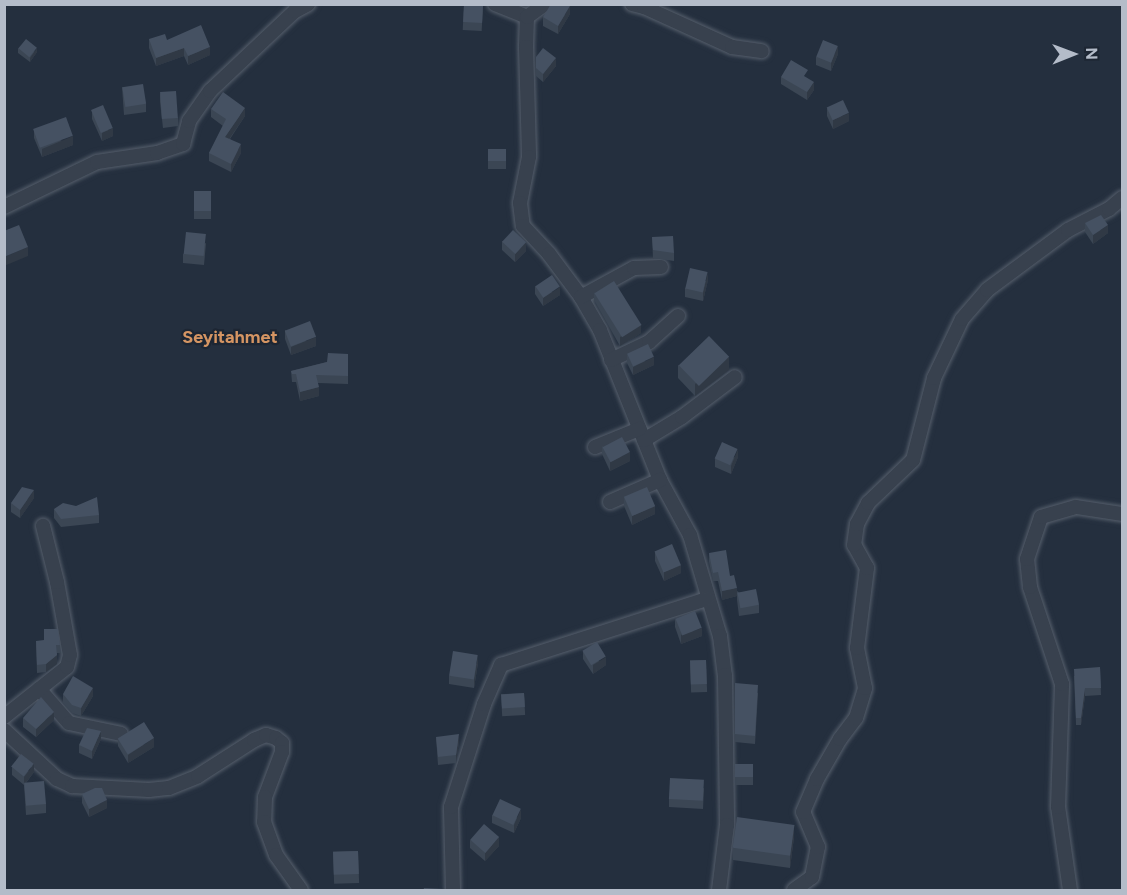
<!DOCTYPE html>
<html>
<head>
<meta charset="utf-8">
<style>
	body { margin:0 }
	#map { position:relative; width:1127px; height:895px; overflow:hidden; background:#242f3e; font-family:Figtree,sans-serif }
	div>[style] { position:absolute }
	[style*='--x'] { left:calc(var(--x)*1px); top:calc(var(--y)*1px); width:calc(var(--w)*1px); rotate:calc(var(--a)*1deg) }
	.roads { filter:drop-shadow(0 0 2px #565f6c) drop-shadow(0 0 2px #565f6c) }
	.minor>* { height:14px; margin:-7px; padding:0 7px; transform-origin:7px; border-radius:7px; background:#38414e }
	.wall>* { inset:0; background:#3b4654; transform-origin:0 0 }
	.shaded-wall>* { inset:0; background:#303945 }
	.building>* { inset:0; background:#455162; transform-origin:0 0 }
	span { translate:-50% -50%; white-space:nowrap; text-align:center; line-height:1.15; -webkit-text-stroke:4.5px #1d2633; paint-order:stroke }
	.quarter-label { font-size:18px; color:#d59563; font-weight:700 }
	.frame { position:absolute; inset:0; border:6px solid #b4bcc9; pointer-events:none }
	.north { position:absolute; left:1043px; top:24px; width:60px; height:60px; -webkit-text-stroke:4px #1d2633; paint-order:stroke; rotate:89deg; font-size:16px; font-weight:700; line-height:24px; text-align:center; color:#b4bcc9 }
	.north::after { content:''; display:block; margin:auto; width:21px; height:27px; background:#b4bcc9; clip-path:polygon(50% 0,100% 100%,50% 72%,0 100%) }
</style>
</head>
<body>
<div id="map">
	<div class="roads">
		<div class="minor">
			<i style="--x:495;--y:4;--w:35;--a:22"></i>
			<i style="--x:527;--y:17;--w:30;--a:92"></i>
			<i style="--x:526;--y:47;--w:110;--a:88.4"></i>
			<i style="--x:529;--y:157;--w:47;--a:101.1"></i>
			<i style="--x:520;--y:203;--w:23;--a:83"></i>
			<i style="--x:523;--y:226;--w:38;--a:47"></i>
			<i style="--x:549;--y:254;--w:54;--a:53.3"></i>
			<i style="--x:581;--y:297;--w:38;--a:60"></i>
			<i style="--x:600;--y:330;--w:162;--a:68.2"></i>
			<i style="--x:660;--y:480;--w:63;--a:61.4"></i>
			<i style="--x:690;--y:535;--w:105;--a:73.5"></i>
			<i style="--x:720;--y:636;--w:39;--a:83"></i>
			<i style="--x:725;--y:675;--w:150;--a:89.2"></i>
			<i style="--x:727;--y:825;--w:65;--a:97"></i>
			<i style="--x:632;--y:4;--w:12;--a:14"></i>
			<i style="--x:644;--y:7;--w:97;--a:24.4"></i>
			<i style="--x:732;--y:47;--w:30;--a:8"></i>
			<i style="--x:527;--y:17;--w:22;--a:-36"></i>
			<i style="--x:4;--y:207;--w:103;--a:-25.8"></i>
			<i style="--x:97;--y:162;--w:61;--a:-8.5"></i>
			<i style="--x:157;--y:153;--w:28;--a:-19"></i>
			<i style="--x:183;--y:144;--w:24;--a:-75"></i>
			<i style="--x:189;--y:121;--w:37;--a:-55"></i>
			<i style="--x:210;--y:91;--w:117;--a:-43.3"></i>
			<i style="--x:295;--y:11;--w:15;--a:-28"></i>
			<i style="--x:581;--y:297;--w:60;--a:-28.7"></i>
			<i style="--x:634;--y:268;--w:27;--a:-2"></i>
			<i style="--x:611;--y:360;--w:42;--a:-25.3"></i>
			<i style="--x:649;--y:342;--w:39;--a:-42"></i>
			<i style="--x:644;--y:440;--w:44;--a:-31.2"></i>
			<i style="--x:682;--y:417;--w:66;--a:-37"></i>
			<i style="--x:595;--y:447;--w:48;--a:-22.2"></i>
			<i style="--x:610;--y:502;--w:55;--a:-23.7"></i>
			<i style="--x:39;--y:689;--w:45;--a:48.6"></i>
			<i style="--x:69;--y:723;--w:53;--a:11.9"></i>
			<i style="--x:4;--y:717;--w:80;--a:-38.4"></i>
			<i style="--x:67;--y:667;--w:12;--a:-76"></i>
			<i style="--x:70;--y:655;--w:74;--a:-100.1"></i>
			<i style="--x:57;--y:582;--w:58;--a:-104"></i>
			<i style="--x:4;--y:730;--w:72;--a:42.8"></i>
			<i style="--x:57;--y:779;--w:17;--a:25"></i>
			<i style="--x:72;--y:786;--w:77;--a:3"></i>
			<i style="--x:149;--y:790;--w:20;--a:-6"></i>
			<i style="--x:169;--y:788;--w:31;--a:-22"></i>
			<i style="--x:198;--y:776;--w:67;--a:-32.7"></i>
			<i style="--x:254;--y:740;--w:13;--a:-23"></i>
			<i style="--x:266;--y:735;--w:10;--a:17"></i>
			<i style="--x:276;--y:738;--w:8;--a:40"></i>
			<i style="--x:282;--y:743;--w:9;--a:90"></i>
			<i style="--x:282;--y:752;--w:48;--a:110.7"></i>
			<i style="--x:265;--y:797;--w:25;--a:92"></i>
			<i style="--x:264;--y:822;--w:35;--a:70"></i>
			<i style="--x:276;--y:855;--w:43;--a:54.5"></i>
			<i style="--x:453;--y:890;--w:83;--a:-91.4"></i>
			<i style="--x:451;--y:807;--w:108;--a:-72.2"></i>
			<i style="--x:484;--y:704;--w:43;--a:-66.4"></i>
			<i style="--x:501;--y:665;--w:216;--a:-17.8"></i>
			<i style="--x:794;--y:890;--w:22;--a:-36"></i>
			<i style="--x:812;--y:877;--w:31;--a:-79"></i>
			<i style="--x:818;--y:847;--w:38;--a:-113"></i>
			<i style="--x:803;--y:812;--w:36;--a:-67"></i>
			<i style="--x:817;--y:779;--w:46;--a:-60.1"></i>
			<i style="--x:840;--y:739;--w:26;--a:-53"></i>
			<i style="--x:856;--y:718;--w:31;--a:-73"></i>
			<i style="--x:865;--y:688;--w:41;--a:-101.3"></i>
			<i style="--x:857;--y:648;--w:81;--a:-82.9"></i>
			<i style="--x:867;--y:568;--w:26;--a:-119"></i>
			<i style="--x:854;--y:545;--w:21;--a:-82"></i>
			<i style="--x:857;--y:524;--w:24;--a:-62"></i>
			<i style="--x:868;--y:503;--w:62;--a:-43.7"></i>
			<i style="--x:913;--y:460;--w:85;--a:-75.6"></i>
			<i style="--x:934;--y:378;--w:65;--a:-64.6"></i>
			<i style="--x:962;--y:319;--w:38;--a:-49"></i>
			<i style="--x:987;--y:290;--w:101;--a:-36.5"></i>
			<i style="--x:1068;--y:230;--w:46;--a:-27.1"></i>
			<i style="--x:1109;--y:209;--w:17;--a:-40"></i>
			<i style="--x:1070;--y:890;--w:84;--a:-98.2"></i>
			<i style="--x:1058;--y:807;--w:123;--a:-88.1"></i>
			<i style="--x:1062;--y:684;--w:102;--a:-108.3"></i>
			<i style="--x:1030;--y:587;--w:28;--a:-96"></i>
			<i style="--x:1027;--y:559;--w:44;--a:-71.6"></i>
			<i style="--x:1041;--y:517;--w:36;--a:-16"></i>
			<i style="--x:1076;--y:507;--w:47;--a:8.7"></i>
		</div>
	</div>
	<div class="wall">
		<i style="left:464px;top:5px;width:19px;height:25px;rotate:3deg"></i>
		<i style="clip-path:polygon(570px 14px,558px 34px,543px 26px,543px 17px)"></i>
		<i style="clip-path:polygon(149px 39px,167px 40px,210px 55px,188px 65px,184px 56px,156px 66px,149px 48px)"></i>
		<i style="clip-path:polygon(18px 48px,37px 52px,30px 62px,18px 53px)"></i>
		<i style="clip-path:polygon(838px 54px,831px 71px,816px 65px,816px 57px)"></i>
		<i style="clip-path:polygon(536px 57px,556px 66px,543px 82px,536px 76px)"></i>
		<i style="clip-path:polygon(781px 77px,807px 78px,814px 90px,807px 100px,781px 84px)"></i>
		<i style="clip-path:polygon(122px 87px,146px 104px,146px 112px,124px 115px)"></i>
		<i style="clip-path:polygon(160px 93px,178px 118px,178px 126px,163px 128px,160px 102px)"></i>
		<i style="clip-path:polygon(827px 108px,849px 121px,833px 129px,827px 116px)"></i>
		<i style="clip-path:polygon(211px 109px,245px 116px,230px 139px,241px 153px,231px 172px,209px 161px,209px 153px,223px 126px,211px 117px)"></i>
		<i style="clip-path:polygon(92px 111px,113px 136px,102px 141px,92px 119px)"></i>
		<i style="clip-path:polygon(34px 130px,73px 145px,42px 157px,34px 138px)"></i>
		<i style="left:488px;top:149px;width:18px;height:20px"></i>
		<i style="left:194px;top:191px;width:17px;height:28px"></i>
		<i style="clip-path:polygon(1085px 223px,1108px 233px,1093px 244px,1085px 232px)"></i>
		<i style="clip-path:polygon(652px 237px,674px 253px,674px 261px,653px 258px)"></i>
		<i style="clip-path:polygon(502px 241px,526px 251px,515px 262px,502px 250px)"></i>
		<i style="clip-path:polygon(206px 243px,204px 265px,183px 263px,183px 254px)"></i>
		<i style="clip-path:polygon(708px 280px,703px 301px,685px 297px,685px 288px)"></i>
		<i style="clip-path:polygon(535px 286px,560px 295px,543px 306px,535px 294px)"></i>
		<i style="clip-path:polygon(594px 292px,641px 333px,620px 346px,594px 300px)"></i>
		<i style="clip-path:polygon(285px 330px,316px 346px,291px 355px,285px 339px)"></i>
		<i style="clip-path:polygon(348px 354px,348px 384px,318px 383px,319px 396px,300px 401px,296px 382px,292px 382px,291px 371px,327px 362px)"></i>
		<i style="clip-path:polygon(627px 354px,654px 365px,633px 375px,627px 363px)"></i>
		<i style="clip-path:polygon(678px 365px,729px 370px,695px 396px,678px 378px)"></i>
		<i style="clip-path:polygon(602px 446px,630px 461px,610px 471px,602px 454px)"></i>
		<i style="clip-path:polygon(738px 457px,731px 474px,715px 467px,715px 459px)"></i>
		<i style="clip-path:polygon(624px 497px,655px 514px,632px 525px,624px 506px)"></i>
		<i style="clip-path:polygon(34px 498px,20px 518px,11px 512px,11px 503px)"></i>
		<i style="clip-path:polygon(54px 509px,99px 515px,99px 523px,61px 527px,54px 518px)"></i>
		<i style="clip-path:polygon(655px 552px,681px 573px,664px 581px,655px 561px)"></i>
		<i style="clip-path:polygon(709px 553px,730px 576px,737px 596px,722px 600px,718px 581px,713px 581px,709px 562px)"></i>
		<i style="clip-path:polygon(737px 591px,759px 605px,759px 613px,739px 616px,737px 600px)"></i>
		<i style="clip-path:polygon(675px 618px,702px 636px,681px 644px,675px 627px)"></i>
		<i style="clip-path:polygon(36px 641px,60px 645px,60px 653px,57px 653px,57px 664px,46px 672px,37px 673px)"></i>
		<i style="clip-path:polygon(583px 651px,606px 665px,593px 674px,583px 659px)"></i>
		<i style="left:706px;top:660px;width:32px;height:16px;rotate:88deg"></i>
		<i style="clip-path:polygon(478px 663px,474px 688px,449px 684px,449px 676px)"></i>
		<i style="clip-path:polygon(1100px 667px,1101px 695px,1085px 696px,1081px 725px,1076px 725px,1074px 676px)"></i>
		<i style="clip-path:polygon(735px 683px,758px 693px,755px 744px,735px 742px)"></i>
		<i style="left:524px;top:693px;width:22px;height:23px;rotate:87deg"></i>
		<i style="clip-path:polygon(63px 694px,93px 696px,81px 716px,72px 713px,63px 703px)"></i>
		<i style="clip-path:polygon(23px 718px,54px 720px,36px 737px,23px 727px)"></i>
		<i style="clip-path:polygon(436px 737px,459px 742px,456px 763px,438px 765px)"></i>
		<i style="clip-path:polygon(118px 738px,154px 747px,128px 763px,118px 746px)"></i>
		<i style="clip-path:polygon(101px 739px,92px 759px,79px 753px,79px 745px)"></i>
		<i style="left:735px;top:764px;width:18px;height:21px"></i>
		<i style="clip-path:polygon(12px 767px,34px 772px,26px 783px,46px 804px,46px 813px,26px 815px,24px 785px,12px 775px)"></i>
		<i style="clip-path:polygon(704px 788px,703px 809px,669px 807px,669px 799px)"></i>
		<i style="clip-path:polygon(82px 794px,107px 808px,89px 817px,82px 803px)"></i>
		<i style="clip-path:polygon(492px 815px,521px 818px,514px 833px,492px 823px)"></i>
		<i style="clip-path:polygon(794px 837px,790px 868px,733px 860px,733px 848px)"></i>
		<i style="clip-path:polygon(470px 840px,499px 846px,485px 861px,470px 848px)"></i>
		<i style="left:358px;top:851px;width:32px;height:25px;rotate:88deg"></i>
	</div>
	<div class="shaded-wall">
		<i style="clip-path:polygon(570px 6px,570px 14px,558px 34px,558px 26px)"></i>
		<i style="clip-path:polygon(838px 46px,838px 54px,831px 71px,831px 63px)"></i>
		<i style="clip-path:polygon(210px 47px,210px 55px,188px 65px,188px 56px)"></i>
		<i style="clip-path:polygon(37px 48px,37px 52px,30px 62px,30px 58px)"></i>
		<i style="clip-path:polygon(184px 48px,184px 56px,156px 66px,156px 58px)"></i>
		<i style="clip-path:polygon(556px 58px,556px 66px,543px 82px,543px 74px)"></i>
		<i style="clip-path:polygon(814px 82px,814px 90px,807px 100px,807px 92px)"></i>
		<i style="clip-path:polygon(245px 108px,245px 116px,225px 145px,225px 137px)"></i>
		<i style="clip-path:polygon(849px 113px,849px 121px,833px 129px,833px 120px)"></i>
		<i style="clip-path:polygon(113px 128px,113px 136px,102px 141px,102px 133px)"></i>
		<i style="clip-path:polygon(73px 136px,73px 145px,42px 157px,42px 149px)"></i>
		<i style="clip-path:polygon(241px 144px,241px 153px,231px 172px,231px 164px)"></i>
		<i style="clip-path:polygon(1108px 225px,1108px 233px,1093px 244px,1093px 235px)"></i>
		<i style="clip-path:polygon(526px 242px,526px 251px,515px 262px,515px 254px)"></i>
		<i style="clip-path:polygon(28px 247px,28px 256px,4px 266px,4px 257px)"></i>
		<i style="clip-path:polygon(708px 272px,708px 280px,703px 301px,703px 293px)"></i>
		<i style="clip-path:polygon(560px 287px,560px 295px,543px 306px,543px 298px)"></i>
		<i style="clip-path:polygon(641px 325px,641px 333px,620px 346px,620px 337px)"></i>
		<i style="clip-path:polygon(316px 337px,316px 346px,291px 355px,291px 347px)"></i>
		<i style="clip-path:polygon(654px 357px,654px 365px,633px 375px,633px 367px)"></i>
		<i style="clip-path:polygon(729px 357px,729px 370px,695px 396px,695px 384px)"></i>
		<i style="clip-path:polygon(319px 387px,319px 396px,300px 401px,300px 392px)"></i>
		<i style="clip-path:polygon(738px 449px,738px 457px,731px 474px,731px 466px)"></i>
		<i style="clip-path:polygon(630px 452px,630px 461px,610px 471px,610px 462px)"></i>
		<i style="clip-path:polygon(34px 490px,34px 498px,20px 518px,20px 510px)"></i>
		<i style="clip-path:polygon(655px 506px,655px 514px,632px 525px,632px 516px)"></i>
		<i style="clip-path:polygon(681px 565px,681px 573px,664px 581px,664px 572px)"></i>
		<i style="clip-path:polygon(737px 588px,737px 596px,722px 600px,722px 591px)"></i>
		<i style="clip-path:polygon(702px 628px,702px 636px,681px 644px,681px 635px)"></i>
		<i style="clip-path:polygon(57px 655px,57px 664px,46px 672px,46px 664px)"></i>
		<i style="clip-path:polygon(478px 655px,478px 663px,474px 688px,474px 680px)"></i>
		<i style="clip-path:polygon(606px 657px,606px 665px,593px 674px,593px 665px)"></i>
		<i style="clip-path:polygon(93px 688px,93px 696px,81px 716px,81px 708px)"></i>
		<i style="clip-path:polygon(1085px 688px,1085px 696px,1081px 725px,1081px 718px)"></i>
		<i style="clip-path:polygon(54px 712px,54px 720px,36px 737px,36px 729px)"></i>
		<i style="clip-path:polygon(101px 731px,101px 739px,92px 759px,92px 751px)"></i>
		<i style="clip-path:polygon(459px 734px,459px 742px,456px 763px,456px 755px)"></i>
		<i style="clip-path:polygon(154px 738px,154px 747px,128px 763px,128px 755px)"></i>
		<i style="clip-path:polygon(34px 764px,34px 772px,24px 785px,24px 777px)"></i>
		<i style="clip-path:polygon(107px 800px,107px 808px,89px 817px,89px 809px)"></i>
		<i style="clip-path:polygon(521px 809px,521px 818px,514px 833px,514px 825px)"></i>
		<i style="clip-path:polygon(794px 825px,794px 837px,790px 868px,790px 856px)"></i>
		<i style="clip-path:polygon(499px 837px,499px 846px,485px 861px,485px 853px)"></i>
	</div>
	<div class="building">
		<i style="clip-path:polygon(551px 4px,567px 4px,570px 6px,558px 26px,543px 17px)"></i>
		<i style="left:464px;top:5px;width:19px;height:17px;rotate:3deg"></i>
		<i style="clip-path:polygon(201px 25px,210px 47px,188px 56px,184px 48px,156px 58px,149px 39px,165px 34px,167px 40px)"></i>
		<i style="left:26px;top:39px;width:14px;height:12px;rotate:39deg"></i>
		<i style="left:823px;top:40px;width:16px;height:18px;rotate:22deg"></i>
		<i style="clip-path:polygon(543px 48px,556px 58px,543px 74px,536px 68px,536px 57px)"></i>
		<i style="clip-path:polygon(791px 60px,808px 70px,804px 76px,814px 82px,807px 92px,781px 77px)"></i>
		<i style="left:143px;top:84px;width:20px;height:21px;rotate:81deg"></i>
		<i style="left:176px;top:91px;width:27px;height:16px;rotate:86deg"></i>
		<i style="clip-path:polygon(223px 92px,245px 108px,225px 137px,241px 144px,231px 164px,209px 153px,226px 119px,211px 109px)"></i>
		<i style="left:843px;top:100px;width:14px;height:18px;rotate:65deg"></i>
		<i style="left:103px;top:105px;width:25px;height:13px;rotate:67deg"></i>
		<i style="left:66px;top:117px;width:20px;height:35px;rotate:70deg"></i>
		<i style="left:488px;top:149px;width:18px;height:12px"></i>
		<i style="left:194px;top:191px;width:17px;height:20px"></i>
		<i style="clip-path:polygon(1101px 215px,1108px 225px,1093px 235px,1085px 223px)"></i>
		<i style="clip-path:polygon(19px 225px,28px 247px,4px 257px,4px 231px)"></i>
		<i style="left:513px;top:230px;width:18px;height:16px;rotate:43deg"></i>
		<i style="left:186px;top:232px;width:20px;height:22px;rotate:6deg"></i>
		<i style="clip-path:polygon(673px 236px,674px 253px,653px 250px,652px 237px)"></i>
		<i style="left:690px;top:268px;width:18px;height:21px;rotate:13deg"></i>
		<i style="left:552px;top:275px;width:14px;height:20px;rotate:56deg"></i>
		<i style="left:614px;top:281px;width:52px;height:23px;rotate:58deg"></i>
		<i style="left:310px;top:321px;width:17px;height:27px;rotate:69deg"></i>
		<i style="left:709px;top:336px;width:29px;height:42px;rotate:46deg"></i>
		<i style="left:648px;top:344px;width:14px;height:23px;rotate:65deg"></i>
		<i style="clip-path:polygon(328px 353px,348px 354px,348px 376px,316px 375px,319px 387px,300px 392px,296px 374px,292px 374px,291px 371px,327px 362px)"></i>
		<i style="left:622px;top:437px;width:17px;height:22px;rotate:62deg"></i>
		<i style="left:722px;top:442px;width:17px;height:18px;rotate:24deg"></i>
		<i style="clip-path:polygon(22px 487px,34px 490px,20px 510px,11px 503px)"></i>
		<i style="left:647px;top:487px;width:21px;height:25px;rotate:67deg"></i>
		<i style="clip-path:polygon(97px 497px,99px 515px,61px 519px,54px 509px,63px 503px,76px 506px)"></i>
		<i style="left:672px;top:544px;width:23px;height:19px;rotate:67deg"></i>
		<i style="clip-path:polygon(726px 550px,730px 576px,734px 575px,737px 588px,722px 591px,718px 572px,713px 573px,709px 553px)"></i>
		<i style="left:756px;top:589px;width:16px;height:19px;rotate:79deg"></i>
		<i style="left:695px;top:611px;width:18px;height:21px;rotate:68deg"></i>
		<i style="clip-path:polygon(44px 629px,58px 629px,60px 645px,56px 645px,57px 655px,46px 664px,37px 665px,36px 641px,44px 640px)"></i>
		<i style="left:597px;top:642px;width:17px;height:17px;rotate:59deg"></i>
		<i style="left:453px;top:651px;width:25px;height:25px;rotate:9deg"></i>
		<i style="left:706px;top:660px;width:24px;height:16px;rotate:88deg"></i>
		<i style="clip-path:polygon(1100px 667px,1101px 688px,1085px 688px,1081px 718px,1076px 718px,1074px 669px)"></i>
		<i style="clip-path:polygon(73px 676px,93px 688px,81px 708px,72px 705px,63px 694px)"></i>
		<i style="clip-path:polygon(735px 683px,758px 685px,755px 736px,735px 734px)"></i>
		<i style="left:524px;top:693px;width:14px;height:23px;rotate:86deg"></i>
		<i style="clip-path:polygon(41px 697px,54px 712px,36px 729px,23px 718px)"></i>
		<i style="left:144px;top:722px;width:19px;height:31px;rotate:58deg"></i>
		<i style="clip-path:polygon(87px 728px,101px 731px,92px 751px,79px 745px)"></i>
		<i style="clip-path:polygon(459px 734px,456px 755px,438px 757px,436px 737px)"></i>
		<i style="left:21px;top:754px;width:16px;height:16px;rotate:38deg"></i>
		<i style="left:735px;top:764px;width:18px;height:13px"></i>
		<i style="left:670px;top:778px;width:34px;height:21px;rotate:3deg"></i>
		<i style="left:44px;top:781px;width:23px;height:20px;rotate:85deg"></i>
		<i style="clip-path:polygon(95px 788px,102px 788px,107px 800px,89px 809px,82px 794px)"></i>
		<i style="left:500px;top:799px;width:23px;height:18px;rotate:25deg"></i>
		<i style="left:737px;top:817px;width:58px;height:31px;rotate:8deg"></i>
		<i style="left:484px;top:824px;width:20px;height:21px;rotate:41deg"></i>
		<i style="left:358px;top:851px;width:23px;height:25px;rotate:88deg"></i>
		<i style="clip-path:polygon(424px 888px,444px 889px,444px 891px,423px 891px)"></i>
	</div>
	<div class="quarter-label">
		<span style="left:230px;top:337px">Seyitahmet</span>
	</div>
	<div class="frame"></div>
	<div class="north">N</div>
</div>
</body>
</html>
